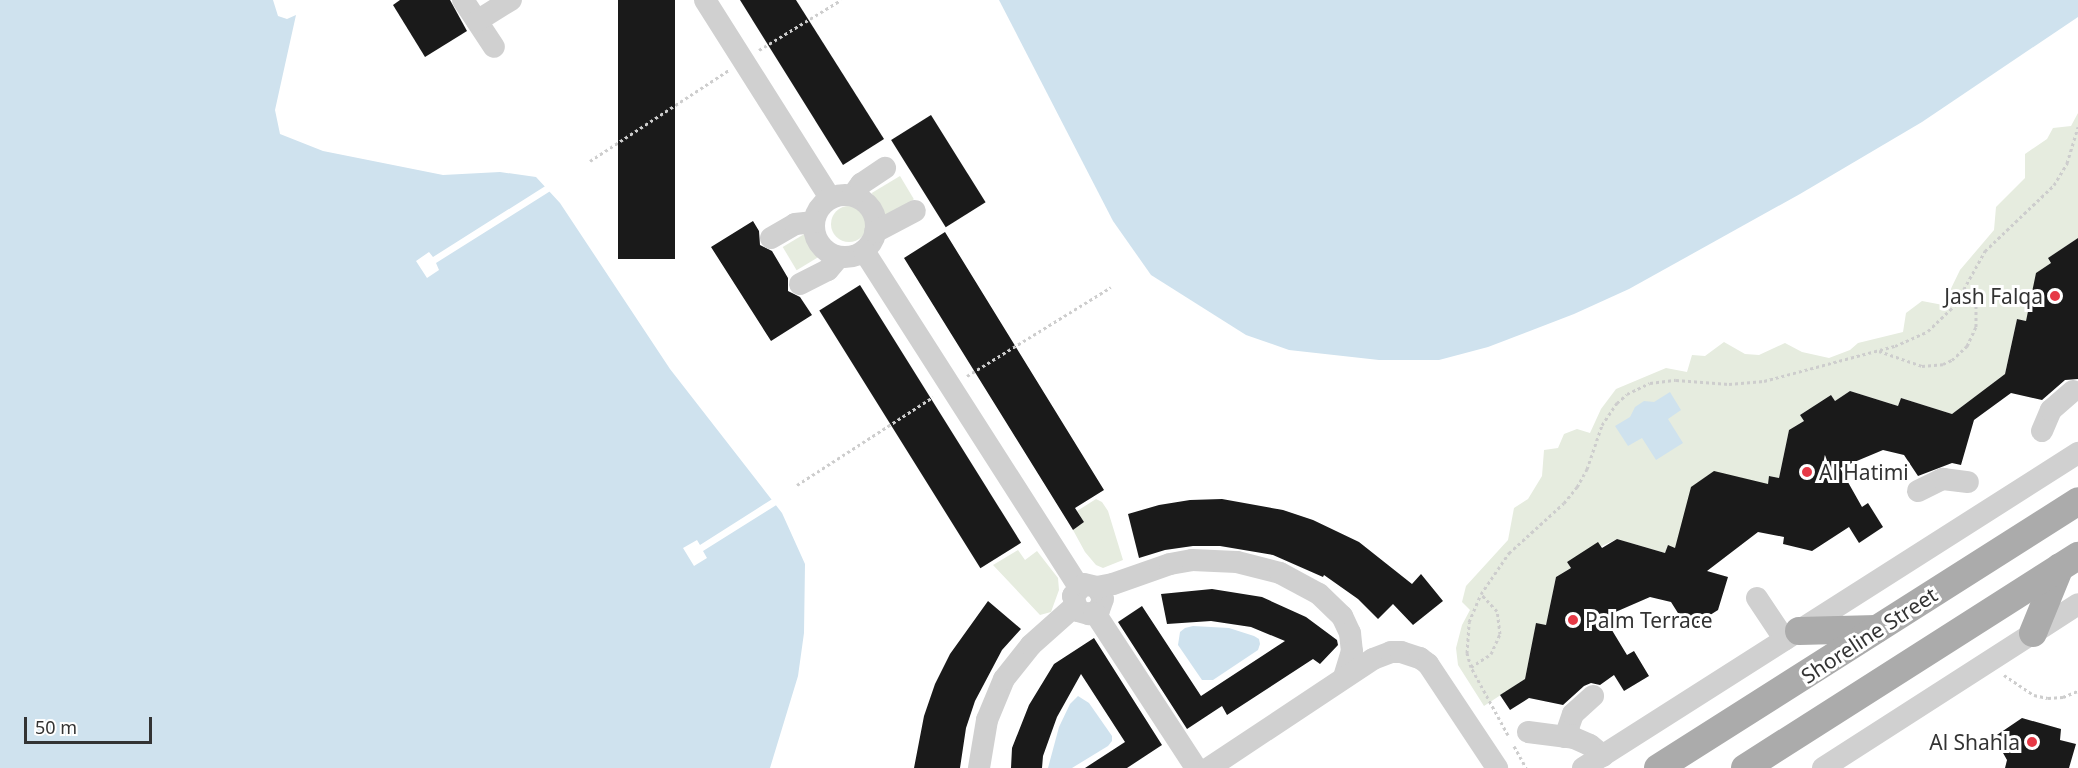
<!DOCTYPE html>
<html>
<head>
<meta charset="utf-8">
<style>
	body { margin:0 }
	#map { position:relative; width:2078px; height:768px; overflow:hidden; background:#fff; font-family:"Noto Sans",sans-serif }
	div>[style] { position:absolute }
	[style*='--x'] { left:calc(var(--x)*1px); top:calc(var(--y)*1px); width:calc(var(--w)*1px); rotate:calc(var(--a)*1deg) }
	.green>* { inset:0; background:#e6ecdf; transform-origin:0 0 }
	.round { border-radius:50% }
	.water>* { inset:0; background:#cfe2ee }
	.pier>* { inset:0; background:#fff }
	.building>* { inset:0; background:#1a1a1a; transform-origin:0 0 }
	.path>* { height:3px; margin-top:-1.5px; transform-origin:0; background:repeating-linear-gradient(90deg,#cdcdcd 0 3px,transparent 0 6px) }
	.minor>* { height:22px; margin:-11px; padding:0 11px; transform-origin:11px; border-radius:11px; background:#d0d0d0 }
	.minor>.ring { margin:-11px; padding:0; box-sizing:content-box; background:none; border:22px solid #d0d0d0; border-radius:50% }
	.major>* { height:28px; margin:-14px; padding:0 14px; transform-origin:14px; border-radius:14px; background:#ababab }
	.dots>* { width:16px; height:16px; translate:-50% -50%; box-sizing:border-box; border:3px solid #fff; border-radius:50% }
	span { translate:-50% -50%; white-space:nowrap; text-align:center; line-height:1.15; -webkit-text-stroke:6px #fff; paint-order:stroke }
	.poi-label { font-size:21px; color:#333 }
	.right { translate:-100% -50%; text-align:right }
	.left { translate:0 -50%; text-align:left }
	.street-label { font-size:21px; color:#333 }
	.scale { position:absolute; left:24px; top:717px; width:128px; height:27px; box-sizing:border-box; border:3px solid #333; border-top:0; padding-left:8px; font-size:18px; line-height:21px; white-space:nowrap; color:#333; -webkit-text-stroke:4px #fff; paint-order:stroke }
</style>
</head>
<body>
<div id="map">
	<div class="green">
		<i style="clip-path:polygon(2078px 113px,2078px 238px,2048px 258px,2051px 263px,2026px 321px,2017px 319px,2005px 374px,1952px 414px,1901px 398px,1898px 406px,1850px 391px,1835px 401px,1831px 395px,1800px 415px,1804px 421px,1789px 430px,1779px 478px,1770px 476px,1768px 484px,1675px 548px,1668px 546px,1665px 553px,1617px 539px,1567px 562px,1571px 568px,1556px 577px,1546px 625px,1536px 624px,1525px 679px,1484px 706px,1458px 665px,1456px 648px,1462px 625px,1470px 610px,1462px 602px,1466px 586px,1508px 540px,1514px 508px,1528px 499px,1542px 476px,1544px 450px,1558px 448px,1564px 434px,1577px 429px,1590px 433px,1601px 409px,1616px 389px,1666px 368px,1687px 372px,1692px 355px,1705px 356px,1724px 342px,1745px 354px,1759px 355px,1785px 343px,1802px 352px,1829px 358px,1850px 350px,1858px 343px,1903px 332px,1906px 313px,1922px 301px,1943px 305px,1960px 270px,1994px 230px,1996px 207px,2025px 178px,2025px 154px,2047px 139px,2053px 128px,2071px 126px)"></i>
		<i style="left:900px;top:176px;width:27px;height:33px;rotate:59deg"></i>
		<i class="round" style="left:831px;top:206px;width:36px;height:36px"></i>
		<i style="left:811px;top:230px;width:27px;height:33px;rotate:59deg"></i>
		<i style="clip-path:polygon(1096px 499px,1102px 502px,1108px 511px,1123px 560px,1103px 568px,1096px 565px,1085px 552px,1073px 530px,1084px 522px,1077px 511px)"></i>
		<i style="clip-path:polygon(1018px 550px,1025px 560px,1037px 551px,1058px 578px,1059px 590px,1051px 612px,1040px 615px,993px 565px)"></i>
	</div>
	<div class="water">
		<i style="clip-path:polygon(0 0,273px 0,278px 16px,287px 19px,296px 15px,275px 110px,280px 134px,323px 151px,443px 175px,500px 172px,536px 177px,560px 203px,670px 369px,782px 513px,805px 564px,804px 633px,798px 676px,770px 768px,0 768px)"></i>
		<i style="clip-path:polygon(999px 0,2078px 0,2078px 17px,1922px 122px,1800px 194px,1629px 289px,1574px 314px,1488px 347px,1439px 360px,1379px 360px,1289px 350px,1246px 335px,1151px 275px,1113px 221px)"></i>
		<i style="clip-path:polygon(1670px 392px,1681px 410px,1668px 419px,1683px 443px,1656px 460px,1642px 438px,1628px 446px,1615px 426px,1630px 417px,1635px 407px,1644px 401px,1654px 402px)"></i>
		<i style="clip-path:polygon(1193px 626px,1229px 628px,1254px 636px,1259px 639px,1260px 644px,1258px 650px,1213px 680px,1202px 680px,1178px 645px,1180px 632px,1185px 628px)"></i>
		<i style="clip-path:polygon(1078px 696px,1089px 703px,1112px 736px,1112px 741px,1108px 746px,1072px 768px,1048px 768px,1059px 727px,1070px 704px)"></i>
	</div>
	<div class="pier">
		<i style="clip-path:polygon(547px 185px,552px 190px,436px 263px,439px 270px,427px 278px,416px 261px,429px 252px,433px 257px)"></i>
		<i style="clip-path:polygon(774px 498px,778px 504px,703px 551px,707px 558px,694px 566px,683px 548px,697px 540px,700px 545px)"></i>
	</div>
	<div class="building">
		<i style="clip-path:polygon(400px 0,450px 0,467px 31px,425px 57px,393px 5px)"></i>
		<i style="left:618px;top:0;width:57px;height:259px"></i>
		<i style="clip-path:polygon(740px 0,796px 0,884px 139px,843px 165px)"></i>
		<i style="left:931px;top:115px;width:103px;height:47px;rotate:58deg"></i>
		<i style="clip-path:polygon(753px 221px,759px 231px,760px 245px,772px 251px,788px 278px,788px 291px,800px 297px,812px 315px,771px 341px,711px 247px)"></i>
		<i style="clip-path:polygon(945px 232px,1104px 490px,1075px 508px,1084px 522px,1073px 530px,904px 258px)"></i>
		<i style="clip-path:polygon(2078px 238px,2078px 379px,2065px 380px,2042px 400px,2011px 393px,1974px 420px,1961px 465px,1952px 463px,1918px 476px,1904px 455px,1883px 450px,1840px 468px,1862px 507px,1868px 503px,1883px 527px,1859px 543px,1849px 527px,1812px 551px,1783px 544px,1784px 537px,1758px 532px,1707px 571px,1728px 577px,1718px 610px,1688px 629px,1671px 602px,1650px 597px,1604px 617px,1627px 655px,1634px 651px,1649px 676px,1624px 691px,1614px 675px,1600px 685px,1591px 683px,1584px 686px,1563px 705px,1529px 698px,1510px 710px,1500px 695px,1525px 679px,1536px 623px,1546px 625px,1556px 577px,1571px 568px,1567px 562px,1598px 542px,1602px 548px,1617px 539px,1665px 553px,1668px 545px,1675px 548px,1691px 487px,1714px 471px,1768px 484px,1769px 476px,1779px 478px,1789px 430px,1804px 421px,1800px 415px,1831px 395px,1835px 401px,1850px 391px,1898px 406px,1901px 398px,1952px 414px,2005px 374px,2017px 319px,2026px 321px,2036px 273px,2051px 263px,2048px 258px)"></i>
		<i style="left:860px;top:285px;width:304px;height:48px;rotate:58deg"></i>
		<i style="clip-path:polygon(1222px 499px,1283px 510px,1313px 520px,1359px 542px,1412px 584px,1421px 574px,1443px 601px,1413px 625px,1393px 604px,1378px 619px,1358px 599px,1324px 575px,1323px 577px,1273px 555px,1220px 546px,1193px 546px,1165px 550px,1139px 558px,1128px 514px,1159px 505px,1190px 500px)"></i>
		<i style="clip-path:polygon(1212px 589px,1262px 597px,1306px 617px,1337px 640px,1338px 645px,1320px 664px,1313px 659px,1227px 715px,1222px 706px,1187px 729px,1118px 622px,1142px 606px,1201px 696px,1285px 641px,1251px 627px,1211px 621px,1167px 624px,1161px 594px)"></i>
		<i style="clip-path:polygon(988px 601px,1021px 629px,1002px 650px,975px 701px,966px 728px,960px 768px,914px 768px,924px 716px,935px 684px,950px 654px)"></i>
		<i style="clip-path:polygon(1094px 638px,1162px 745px,1127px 768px,1085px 768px,1125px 742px,1081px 674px,1057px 717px,1043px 756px,1042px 768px,1011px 768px,1012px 748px,1029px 705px,1054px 664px)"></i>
		<i style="clip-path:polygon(2022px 718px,2061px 729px,2060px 740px,2076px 744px,2069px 768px,2005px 768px,2007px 760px,1994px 737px)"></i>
	</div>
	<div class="path">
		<i style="--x:759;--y:50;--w:96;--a:-31.4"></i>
		<i style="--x:590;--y:161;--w:166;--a:-33.2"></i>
		<i style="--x:1879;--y:351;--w:46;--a:19.2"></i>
		<i style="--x:1922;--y:366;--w:21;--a:-5"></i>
		<i style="--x:1943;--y:364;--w:10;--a:-24"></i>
		<i style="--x:1952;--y:360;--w:21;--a:-43"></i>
		<i style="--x:1967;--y:346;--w:21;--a:-65"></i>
		<i style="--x:1976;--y:327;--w:21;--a:-90"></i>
		<i style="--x:1976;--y:306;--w:20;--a:-123"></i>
		<i style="--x:967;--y:376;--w:169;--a:-31.7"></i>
		<i style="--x:797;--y:485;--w:162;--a:-32.9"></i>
		<i style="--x:1471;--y:667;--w:24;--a:-33"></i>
		<i style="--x:1491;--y:654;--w:22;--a:-66"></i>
		<i style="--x:1500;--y:634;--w:23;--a:-97"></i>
		<i style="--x:1497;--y:611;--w:23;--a:-133"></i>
		<i style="--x:2004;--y:675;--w:36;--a:34"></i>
		<i style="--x:2034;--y:695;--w:14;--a:12"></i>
		<i style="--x:2048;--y:698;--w:15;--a:-4"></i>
		<i style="--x:2063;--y:697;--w:16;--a:-22"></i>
		<i style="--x:1508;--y:735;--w:77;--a:-118.6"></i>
		<i style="--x:1471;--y:667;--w:15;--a:-106"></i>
		<i style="--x:1467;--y:653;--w:31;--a:-86"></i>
		<i style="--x:1469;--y:622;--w:30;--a:-67"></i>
		<i style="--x:1481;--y:594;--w:50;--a:-55.7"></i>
		<i style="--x:1509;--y:553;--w:74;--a:-42.3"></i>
		<i style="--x:1564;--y:503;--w:21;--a:-51"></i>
		<i style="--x:1577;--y:487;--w:21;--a:-61"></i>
		<i style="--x:1587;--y:469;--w:46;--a:-71.2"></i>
		<i style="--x:1602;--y:425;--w:27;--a:-56"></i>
		<i style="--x:1617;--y:403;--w:13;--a:-42"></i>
		<i style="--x:1627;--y:394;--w:25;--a:-26"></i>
		<i style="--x:1650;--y:383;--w:26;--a:-7"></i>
		<i style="--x:1676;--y:380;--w:53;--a:4.3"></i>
		<i style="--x:1729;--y:384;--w:35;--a:-5"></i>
		<i style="--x:1764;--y:381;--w:136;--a:-15"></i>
		<i style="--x:1895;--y:346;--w:36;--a:-24"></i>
		<i style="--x:1928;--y:331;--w:37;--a:-44"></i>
		<i style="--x:1955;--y:305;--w:62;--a:-60.9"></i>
		<i style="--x:1985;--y:251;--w:95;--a:-43.7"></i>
		<i style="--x:2054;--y:185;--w:26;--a:-59"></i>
		<i style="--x:2067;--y:163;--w:38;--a:-73"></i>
		<i style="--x:1514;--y:746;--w:25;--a:61"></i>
	</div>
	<div class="minor">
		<i style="--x:463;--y:0;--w:56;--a:56.6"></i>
		<i style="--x:705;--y:0;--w:234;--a:57.7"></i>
		<i style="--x:477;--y:21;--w:40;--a:-32"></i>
		<i class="ring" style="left:814px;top:195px;width:40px;height:40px"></i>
		<i style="--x:853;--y:195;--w:14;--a:-54"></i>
		<i style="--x:861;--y:184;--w:29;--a:-34"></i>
		<i style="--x:875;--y:232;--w:45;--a:-27.7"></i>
		<i style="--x:771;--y:238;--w:28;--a:-30"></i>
		<i style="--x:795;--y:224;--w:19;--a:-6"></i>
		<i style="--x:864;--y:251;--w:399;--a:57.4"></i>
		<i style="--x:800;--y:284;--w:31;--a:-27"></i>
		<i style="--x:828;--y:270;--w:17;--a:-50"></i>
		<i style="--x:2042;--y:431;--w:23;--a:-67"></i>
		<i style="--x:2051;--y:410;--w:29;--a:-41"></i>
		<i style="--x:1918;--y:491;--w:28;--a:-26"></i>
		<i style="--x:1943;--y:479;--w:25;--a:7"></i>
		<i style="--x:1097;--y:587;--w:13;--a:63"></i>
		<i style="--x:1103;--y:599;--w:12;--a:110"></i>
		<i style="--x:1099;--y:610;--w:11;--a:158"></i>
		<i style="--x:1089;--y:614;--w:11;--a:-165"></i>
		<i style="--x:1078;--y:611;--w:16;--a:-108"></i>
		<i style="--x:1073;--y:596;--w:16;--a:-47"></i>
		<i style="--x:1084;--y:584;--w:13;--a:13"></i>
		<i style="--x:1097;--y:587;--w:16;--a:-11"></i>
		<i style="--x:1113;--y:584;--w:60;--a:-19.3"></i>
		<i style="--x:1170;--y:564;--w:22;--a:-10"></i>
		<i style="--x:1192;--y:560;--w:45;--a:2.5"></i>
		<i style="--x:1237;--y:562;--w:44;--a:14.3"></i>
		<i style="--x:1280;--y:573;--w:44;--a:28.3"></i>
		<i style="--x:1319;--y:594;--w:32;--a:44"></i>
		<i style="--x:1342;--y:616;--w:19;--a:65"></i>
		<i style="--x:1350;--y:633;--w:18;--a:84"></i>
		<i style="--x:1352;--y:651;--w:28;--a:107"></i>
		<i style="--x:1757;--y:598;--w:50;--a:56.3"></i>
		<i style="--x:1095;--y:613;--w:185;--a:56.9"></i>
		<i style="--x:1528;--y:732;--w:46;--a:7.4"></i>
		<i style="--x:1574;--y:738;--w:17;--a:24"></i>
		<i style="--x:1590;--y:745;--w:17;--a:40"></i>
		<i style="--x:1565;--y:737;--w:24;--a:-71"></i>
		<i style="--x:1573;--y:714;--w:27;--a:-42"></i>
		<i style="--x:979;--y:768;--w:49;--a:-80.5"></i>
		<i style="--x:987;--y:720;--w:44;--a:-67.5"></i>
		<i style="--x:1004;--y:679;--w:43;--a:-51.5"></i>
		<i style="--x:1031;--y:645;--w:59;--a:-41.6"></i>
		<i style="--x:1209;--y:768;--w:197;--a:-33.6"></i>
		<i style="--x:1373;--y:659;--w:19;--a:-21"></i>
		<i style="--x:1391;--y:652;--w:10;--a:0"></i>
		<i style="--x:1401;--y:652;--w:20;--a:18"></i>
		<i style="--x:1420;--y:658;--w:10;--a:37"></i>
		<i style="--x:1428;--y:664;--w:125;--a:56.4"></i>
		<i style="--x:1583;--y:768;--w:587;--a:-32.47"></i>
		<i style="--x:1823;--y:768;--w:303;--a:-32.7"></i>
	</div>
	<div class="major">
		<i style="--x:1799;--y:631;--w:78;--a:-1.5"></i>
		<i style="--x:2033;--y:633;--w:71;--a:-67.8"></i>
		<i style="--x:1658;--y:768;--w:498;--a:-32.4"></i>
		<i style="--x:1745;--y:768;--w:395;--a:-32.5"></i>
	</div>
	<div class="dots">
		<i style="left:2055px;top:296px;background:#e63946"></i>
		<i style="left:1807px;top:472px;background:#e63946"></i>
		<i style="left:1573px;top:620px;background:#e63946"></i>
		<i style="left:2032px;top:742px;background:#e63946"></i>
	</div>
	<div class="poi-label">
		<span class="right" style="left:2043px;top:296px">Jash Falqa</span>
		<span class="left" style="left:1819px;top:472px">Al Hatimi</span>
		<span class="left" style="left:1585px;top:620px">Palm Terrace</span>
		<span class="right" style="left:2020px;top:742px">Al Shahla</span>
	</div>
	<div class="street-label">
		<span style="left:1869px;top:635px;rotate:-33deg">Shoreline Street</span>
	</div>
	<div class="scale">50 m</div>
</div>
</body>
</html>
